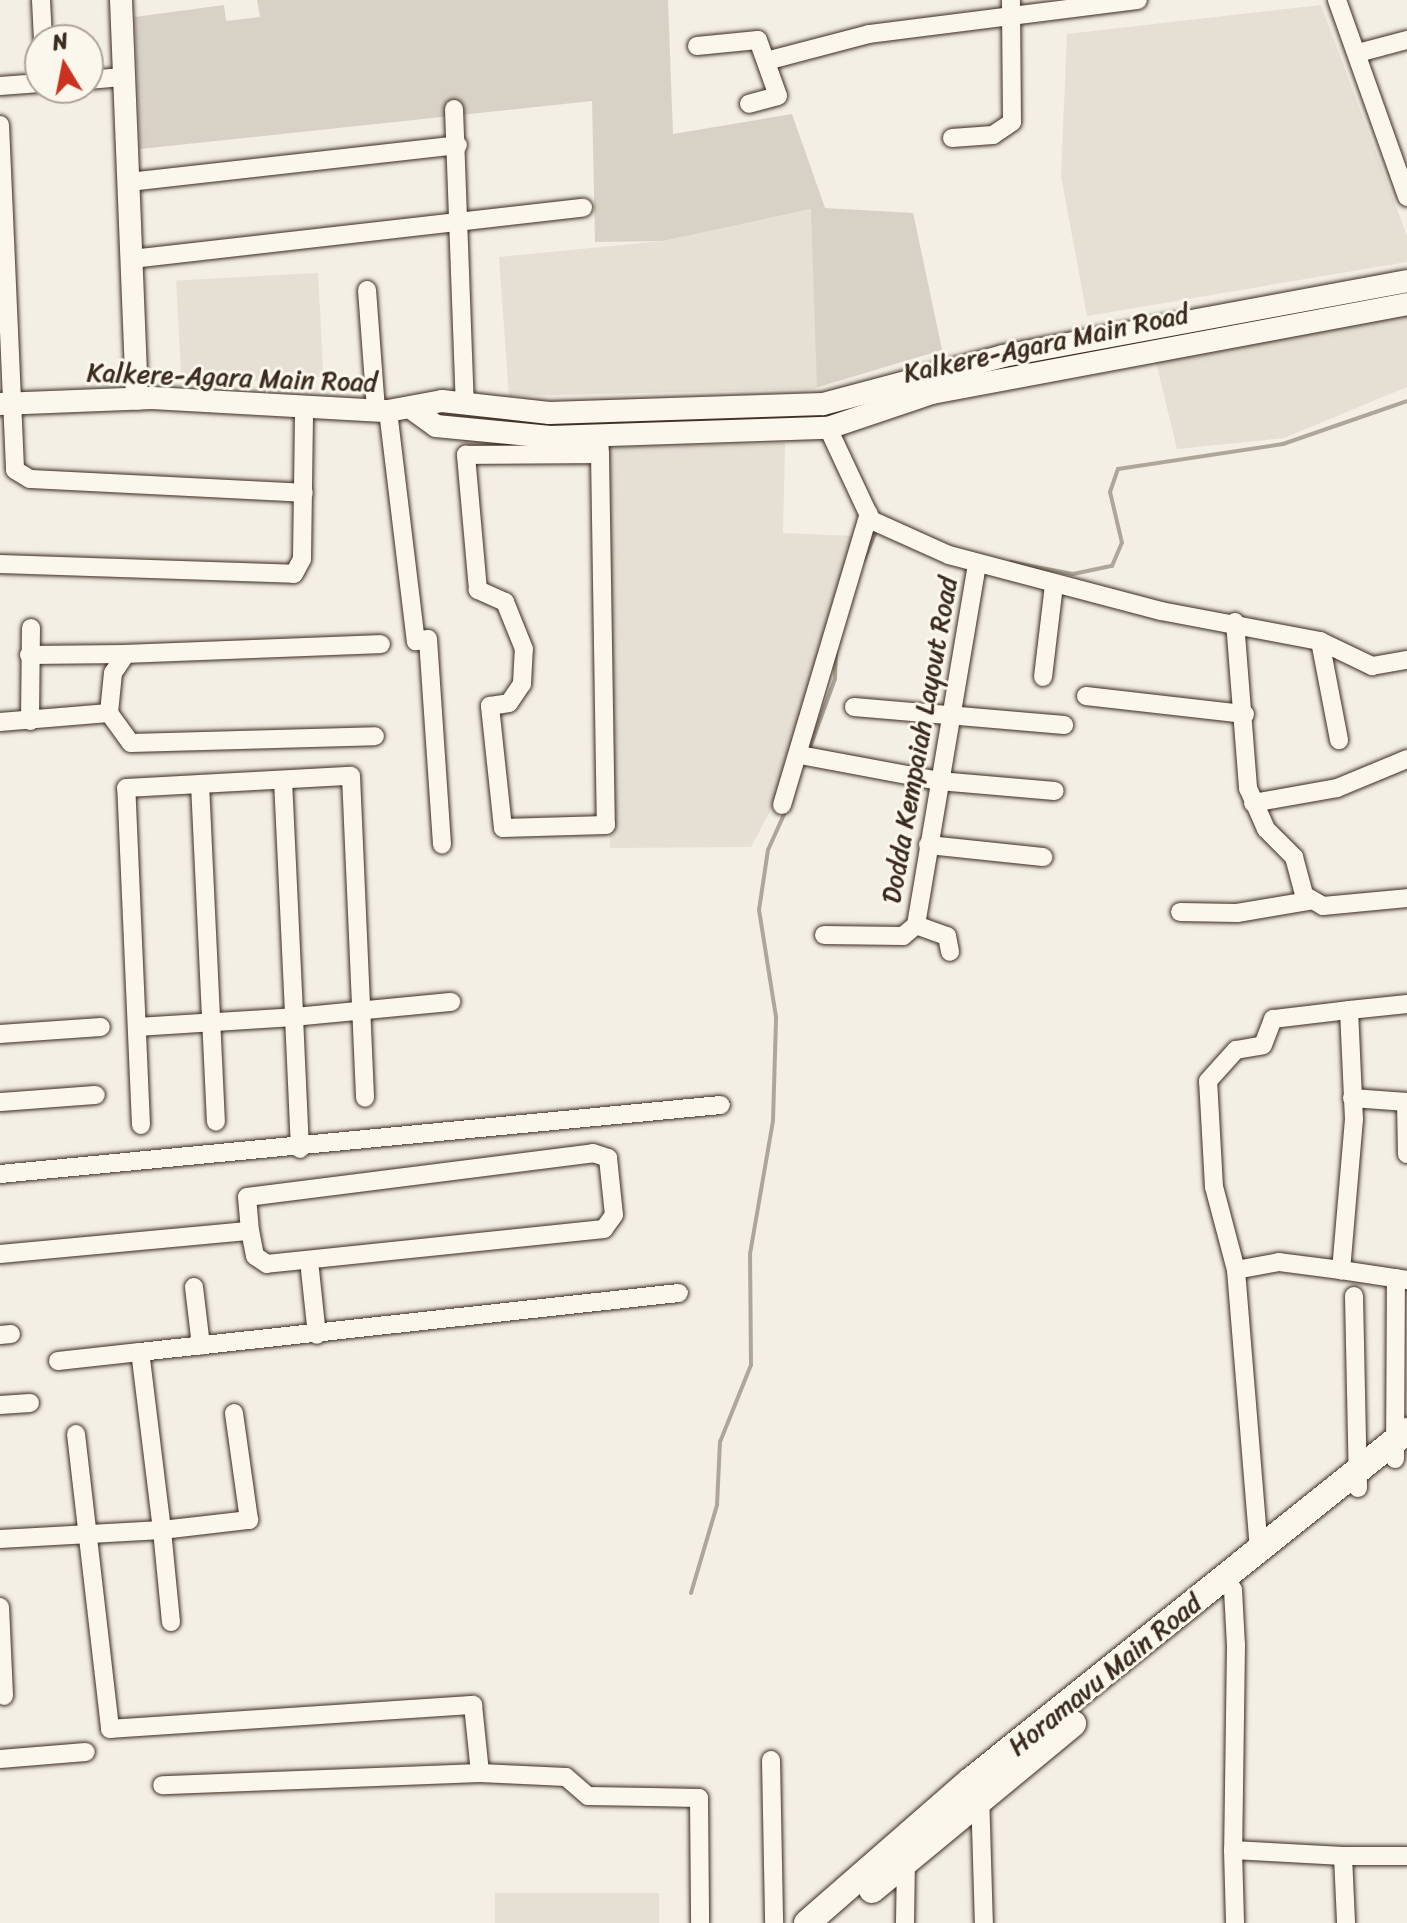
<!DOCTYPE html>
<html>
<head>
<meta charset="utf-8">
<style>
	body { margin:0 }
	#map { position:relative; width:1407px; height:1923px; overflow:hidden; background:#f3efe4; font-family:Sriracha,sans-serif }
	div>[style] { position:absolute }
	[style*='--x'] { left:calc(var(--x)*1px); top:calc(var(--y)*1px); width:calc(var(--w)*1px); rotate:calc(var(--a)*1deg) }
	.built>* { inset:0; background:#e5dfd4; transform-origin:0 0 }
	.green>* { inset:0; background:#d8d1c6 }
	.stream>* { height:4px; margin:-2px; padding:0 2px; transform-origin:2px; border-radius:2px; background:#afa69a }
	.roads { filter:drop-shadow(0 0 2px #3b2a1e) drop-shadow(0 0 2px #3b2a1e) }
	.minor>* { height:18px; margin:-9px; padding:0 9px; transform-origin:9px; border-radius:9px; background:#fbf7ec }
	.tertiary>* { height:22px; margin:-11px; padding:0 11px; transform-origin:11px; border-radius:11px; background:#fbf7ec }
	.secondary>* { height:26px; margin:-13px; padding:0 13px; transform-origin:13px; border-radius:13px; background:#fbf7ec }
	span { translate:-50% -50%; white-space:nowrap; text-align:center; line-height:1.15; -webkit-text-stroke:6px #fbf7ec; paint-order:stroke }
	.street-label { font-size:26px; color:#3b2a1e }
	.north { position:absolute; left:24px; top:24px; width:80px; height:80px; box-sizing:border-box; background:#fbf7ec; border:2px solid #aea59a; border-radius:50%; rotate:350deg; font-size:22px; font-weight:700; line-height:32px; text-align:center; color:#3b2a1e }
	.north::after { content:''; display:block; margin:auto; width:28px; height:36px; background:#c8321e; clip-path:polygon(50% 0,100% 100%,50% 72%,0 100%) }
</style>
</head>
<body>
<div id="map">
	<div class="built">
		<i style="clip-path:polygon(1321px 5px,1407px 236px,1407px 262px,1087px 316px,1061px 176px,1067px 34px)"></i>
		<i style="clip-path:polygon(811px 209px,913px 213px,942px 350px,813px 389px,509px 396px,499px 257px,663px 241px)"></i>
		<i style="left:318px;top:273px;width:104px;height:142px;rotate:87deg"></i>
		<i style="clip-path:polygon(1407px 314px,1407px 387px,1284px 438px,1177px 449px,1156px 362px)"></i>
		<i style="clip-path:polygon(785px 443px,783px 533px,852px 536px,790px 774px,751px 847px,610px 848px,597px 448px)"></i>
		<i style="left:659px;top:1893px;width:30px;height:164px;rotate:90deg"></i>
	</div>
	<div class="green">
		<i style="clip-path:polygon(257px 0,668px 0,673px 134px,792px 114px,825px 208px,913px 213px,942px 350px,817px 387px,811px 209px,663px 241px,595px 242px,592px 101px,140px 149px,135px 17px,224px 5px,226px 21px,260px 17px)"></i>
	</div>
	<div class="stream">
		<i style="--x:864;--y:560;--w:36;--a:-67"></i>
		<i style="--x:1011;--y:562;--w:63;--a:11"></i>
		<i style="--x:1073;--y:574;--w:40;--a:-12"></i>
		<i style="--x:1112;--y:566;--w:25;--a:-67"></i>
		<i style="--x:1122;--y:543;--w:52;--a:-103.2"></i>
		<i style="--x:1110;--y:492;--w:24;--a:-71"></i>
		<i style="--x:1118;--y:469;--w:167;--a:-8.6"></i>
		<i style="--x:1283;--y:444;--w:131;--a:-19.1"></i>
		<i style="--x:809;--y:750;--w:76;--a:-69.9"></i>
		<i style="--x:835;--y:679;--w:28;--a:-88"></i>
		<i style="--x:691;--y:1593;--w:92;--a:-73.5"></i>
		<i style="--x:717;--y:1505;--w:63;--a:-87.3"></i>
		<i style="--x:720;--y:1442;--w:83;--a:-68.1"></i>
		<i style="--x:751;--y:1365;--w:111;--a:-90.5"></i>
		<i style="--x:750;--y:1254;--w:135;--a:-80.2"></i>
		<i style="--x:773;--y:1121;--w:104;--a:-88.3"></i>
		<i style="--x:776;--y:1017;--w:108;--a:-99"></i>
		<i style="--x:759;--y:910;--w:61;--a:-81.5"></i>
		<i style="--x:768;--y:850;--w:44;--a:-65.8"></i>
	</div>
	<div class="roads">
		<div class="minor">
			<i style="--x:41;--y:0;--w:40;--a:87.1"></i>
			<i style="--x:1337;--y:0;--w:209;--a:70.4"></i>
			<i style="--x:697;--y:46;--w:61;--a:-5.6"></i>
			<i style="--x:758;--y:40;--w:59;--a:70.3"></i>
			<i style="--x:778;--y:96;--w:30;--a:165"></i>
			<i style="--x:1358;--y:53;--w:51;--a:-14.9"></i>
			<i style="--x:770;--y:60;--w:102;--a:-14.7"></i>
			<i style="--x:869;--y:34;--w:271;--a:-7.2"></i>
			<i style="--x:88;--y:80;--w:37;--a:-5"></i>
			<i style="--x:0;--y:86;--w:40;--a:-4.3"></i>
			<i style="--x:454;--y:109;--w:295;--a:87.9"></i>
			<i style="--x:0;--y:125;--w:345;--a:87.5"></i>
			<i style="--x:15;--y:470;--w:17;--a:31"></i>
			<i style="--x:30;--y:479;--w:274;--a:2.9"></i>
			<i style="--x:952;--y:138;--w:41;--a:-4.2"></i>
			<i style="--x:993;--y:135;--w:23;--a:-34"></i>
			<i style="--x:1012;--y:122;--w:122;--a:-90.5"></i>
			<i style="--x:129;--y:182;--w:331;--a:-6.4"></i>
			<i style="--x:132;--y:259;--w:454;--a:-6.5"></i>
			<i style="--x:367;--y:290;--w:121;--a:85.7"></i>
			<i style="--x:388;--y:411;--w:232;--a:83.1"></i>
			<i style="--x:416;--y:641;--w:12;--a:-9"></i>
			<i style="--x:428;--y:639;--w:206;--a:86.1"></i>
			<i style="--x:828;--y:428;--w:102;--a:64.9"></i>
			<i style="--x:871;--y:520;--w:85;--a:24.2"></i>
			<i style="--x:949;--y:555;--w:219;--a:14.8"></i>
			<i style="--x:1161;--y:611;--w:162;--a:10.7"></i>
			<i style="--x:1320;--y:641;--w:58;--a:25.7"></i>
			<i style="--x:1372;--y:666;--w:36;--a:-10"></i>
			<i style="--x:599;--y:436;--w:18;--a:87"></i>
			<i style="--x:600;--y:454;--w:371;--a:89.1"></i>
			<i style="--x:606;--y:825;--w:103;--a:178.3"></i>
			<i style="--x:503;--y:828;--w:123;--a:-96.1"></i>
			<i style="--x:490;--y:706;--w:19;--a:-9"></i>
			<i style="--x:509;--y:703;--w:23;--a:-56"></i>
			<i style="--x:522;--y:684;--w:35;--a:-87"></i>
			<i style="--x:524;--y:649;--w:51;--a:-112"></i>
			<i style="--x:505;--y:602;--w:30;--a:-156"></i>
			<i style="--x:478;--y:590;--w:136;--a:-95.1"></i>
			<i style="--x:466;--y:455;--w:134;--a:-0.4"></i>
			<i style="--x:0;--y:564;--w:294;--a:1.9"></i>
			<i style="--x:294;--y:574;--w:17;--a:-62"></i>
			<i style="--x:302;--y:559;--w:152;--a:-89.2"></i>
			<i style="--x:1235;--y:622;--w:167;--a:85.5"></i>
			<i style="--x:1248;--y:788;--w:45;--a:66.3"></i>
			<i style="--x:1266;--y:829;--w:40;--a:45"></i>
			<i style="--x:1294;--y:857;--w:39;--a:75"></i>
			<i style="--x:1304;--y:895;--w:22;--a:30"></i>
			<i style="--x:1323;--y:906;--w:84;--a:-5.4"></i>
			<i style="--x:1320;--y:641;--w:101;--a:79.1"></i>
			<i style="--x:29;--y:655;--w:97;--a:-0.6"></i>
			<i style="--x:1043;--y:677;--w:93;--a:-83.2"></i>
			<i style="--x:1086;--y:696;--w:160;--a:6.5"></i>
			<i style="--x:854;--y:707;--w:211;--a:4.9"></i>
			<i style="--x:109;--y:713;--w:37;--a:54"></i>
			<i style="--x:131;--y:743;--w:244;--a:-1.6"></i>
			<i style="--x:30;--y:721;--w:93;--a:-89.4"></i>
			<i style="--x:0;--y:722;--w:109;--a:-4.7"></i>
			<i style="--x:109;--y:713;--w:40;--a:-84.3"></i>
			<i style="--x:113;--y:673;--w:23;--a:-56"></i>
			<i style="--x:126;--y:654;--w:255;--a:-2.2"></i>
			<i style="--x:800;--y:755;--w:141;--a:10.6"></i>
			<i style="--x:939;--y:781;--w:116;--a:4.9"></i>
			<i style="--x:283;--y:780;--w:237;--a:87.3"></i>
			<i style="--x:294;--y:1017;--w:158;--a:-5.5"></i>
			<i style="--x:200;--y:784;--w:338;--a:87.3"></i>
			<i style="--x:1253;--y:803;--w:85;--a:-10.1"></i>
			<i style="--x:1337;--y:788;--w:76;--a:-22.5"></i>
			<i style="--x:782;--y:805;--w:304;--a:-73.4"></i>
			<i style="--x:928;--y:845;--w:116;--a:6"></i>
			<i style="--x:1180;--y:912;--w:57;--a:1"></i>
			<i style="--x:1237;--y:913;--w:73;--a:-9.5"></i>
			<i style="--x:916;--y:925;--w:366;--a:-80.4"></i>
			<i style="--x:916;--y:925;--w:33;--a:20"></i>
			<i style="--x:947;--y:936;--w:16;--a:79"></i>
			<i style="--x:824;--y:935;--w:79;--a:0.7"></i>
			<i style="--x:903;--y:936;--w:17;--a:-40"></i>
			<i style="--x:1407;--y:1004;--w:58;--a:174.1"></i>
			<i style="--x:1349;--y:1010;--w:109;--a:87.4"></i>
			<i style="--x:1354;--y:1119;--w:152;--a:94.9"></i>
			<i style="--x:1341;--y:1270;--w:67;--a:8.6"></i>
			<i style="--x:137;--y:1027;--w:157;--a:-3.6"></i>
			<i style="--x:294;--y:1017;--w:132;--a:87.4"></i>
			<i style="--x:0;--y:1034;--w:101;--a:-4"></i>
			<i style="--x:1352;--y:1098;--w:55;--a:4.2"></i>
			<i style="--x:0;--y:1102;--w:96;--a:-4.2"></i>
			<i style="--x:1406;--y:1102;--w:52;--a:88.9"></i>
			<i style="--x:141;--y:1125;--w:337;--a:-92.5"></i>
			<i style="--x:126;--y:788;--w:225;--a:-3.1"></i>
			<i style="--x:351;--y:776;--w:322;--a:87.5"></i>
			<i style="--x:0;--y:1174;--w:724;--a:-5.47"></i>
			<i style="--x:0;--y:1254;--w:251;--a:-5.3"></i>
			<i style="--x:250;--y:1231;--w:34;--a:-95"></i>
			<i style="--x:247;--y:1197;--w:349;--a:-7.2"></i>
			<i style="--x:593;--y:1153;--w:16;--a:18"></i>
			<i style="--x:608;--y:1158;--w:57;--a:84"></i>
			<i style="--x:614;--y:1215;--w:17;--a:126"></i>
			<i style="--x:604;--y:1229;--w:339;--a:174.1"></i>
			<i style="--x:267;--y:1264;--w:14;--a:-146"></i>
			<i style="--x:255;--y:1256;--w:25;--a:-101"></i>
			<i style="--x:310;--y:1270;--w:65;--a:83.9"></i>
			<i style="--x:1236;--y:1270;--w:86;--a:-104.8"></i>
			<i style="--x:1214;--y:1187;--w:106;--a:-93.2"></i>
			<i style="--x:1208;--y:1081;--w:42;--a:-47.9"></i>
			<i style="--x:1236;--y:1050;--w:27;--a:-10"></i>
			<i style="--x:1263;--y:1045;--w:28;--a:-69"></i>
			<i style="--x:1273;--y:1019;--w:77;--a:-6.8"></i>
			<i style="--x:194;--y:1287;--w:59;--a:83.2"></i>
			<i style="--x:1354;--y:1296;--w:192;--a:88.8"></i>
			<i style="--x:0;--y:1335;--w:11;--a:-5"></i>
			<i style="--x:58;--y:1361;--w:82;--a:-6.3"></i>
			<i style="--x:0;--y:1405;--w:30;--a:-4"></i>
			<i style="--x:76;--y:1434;--w:297;--a:83.4"></i>
			<i style="--x:110;--y:1729;--w:364;--a:-3.8"></i>
			<i style="--x:473;--y:1705;--w:68;--a:84.1"></i>
			<i style="--x:480;--y:1773;--w:318;--a:177.8"></i>
			<i style="--x:1395;--y:1459;--w:181;--a:-89.7"></i>
			<i style="--x:0;--y:1539;--w:162;--a:-3.2"></i>
			<i style="--x:162;--y:1530;--w:179;--a:-97"></i>
			<i style="--x:140;--y:1352;--w:542;--a:-6.25"></i>
			<i style="--x:1259;--y:1550;--w:281;--a:-94.7"></i>
			<i style="--x:1236;--y:1270;--w:44;--a:-10.5"></i>
			<i style="--x:1279;--y:1262;--w:63;--a:7.4"></i>
			<i style="--x:1225;--y:1578;--w:14;--a:56"></i>
			<i style="--x:1233;--y:1590;--w:55;--a:86.9"></i>
			<i style="--x:1236;--y:1645;--w:205;--a:90.8"></i>
			<i style="--x:1233;--y:1850;--w:110;--a:3.1"></i>
			<i style="--x:1343;--y:1856;--w:67;--a:87.4"></i>
			<i style="--x:0;--y:1607;--w:89;--a:87.4"></i>
			<i style="--x:171;--y:1622;--w:92;--a:-95.6"></i>
			<i style="--x:162;--y:1530;--w:88;--a:-6.6"></i>
			<i style="--x:249;--y:1520;--w:108;--a:-98"></i>
			<i style="--x:0;--y:1759;--w:86;--a:-4.7"></i>
			<i style="--x:771;--y:1760;--w:163;--a:88.9"></i>
			<i style="--x:480;--y:1773;--w:86;--a:2.7"></i>
			<i style="--x:566;--y:1777;--w:29;--a:41"></i>
			<i style="--x:588;--y:1796;--w:111;--a:1"></i>
			<i style="--x:699;--y:1798;--w:125;--a:89.5"></i>
			<i style="--x:980;--y:1792;--w:131;--a:88.3"></i>
			<i style="--x:1233;--y:1850;--w:73;--a:88.4"></i>
			<i style="--x:1343;--y:1856;--w:64;--a:0"></i>
			<i style="--x:905;--y:1923;--w:61;--a:-89.1"></i>
		</div>
		<div class="tertiary">
			<i style="--x:121;--y:0;--w:399;--a:87.7"></i>
			<i style="--x:0;--y:404;--w:152;--a:-2.3"></i>
			<i style="--x:152;--y:398;--w:236;--a:3.2"></i>
			<i style="--x:388;--y:411;--w:55;--a:-10.5"></i>
			<i style="--x:442;--y:401;--w:108;--a:6.4"></i>
			<i style="--x:549;--y:413;--w:274;--a:-1.9"></i>
			<i style="--x:823;--y:404;--w:186;--a:-14.9"></i>
			<i style="--x:1003;--y:356;--w:411;--a:-10.5"></i>
			<i style="--x:414;--y:410;--w:27;--a:36"></i>
			<i style="--x:436;--y:426;--w:115;--a:5.5"></i>
			<i style="--x:550;--y:437;--w:278;--a:-1.9"></i>
			<i style="--x:828;--y:428;--w:110;--a:-18.6"></i>
			<i style="--x:932;--y:393;--w:483;--a:-10.6"></i>
		</div>
		<div class="secondary">
			<i style="--x:872;--y:1890;--w:261;--a:-39.6"></i>
			<i style="--x:807;--y:1923;--w:216;--a:-41.1"></i>
			<i style="--x:970;--y:1781;--w:560;--a:-38.69"></i>
		</div>
	</div>
	<div class="street-label">
		<span style="left:1046px;top:344px;rotate:-12deg">Kalkere-Agara Main Road</span>
		<span style="left:232px;top:378px;rotate:2deg">Kalkere-Agara Main Road</span>
		<span style="left:920px;top:740px;rotate:-80deg">Dodda Kempaiah Layout Road</span>
		<span style="left:1105px;top:1675px;rotate:-39deg">Horamavu Main Road</span>
	</div>
	<div class="north">N</div>
</div>
</body>
</html>
